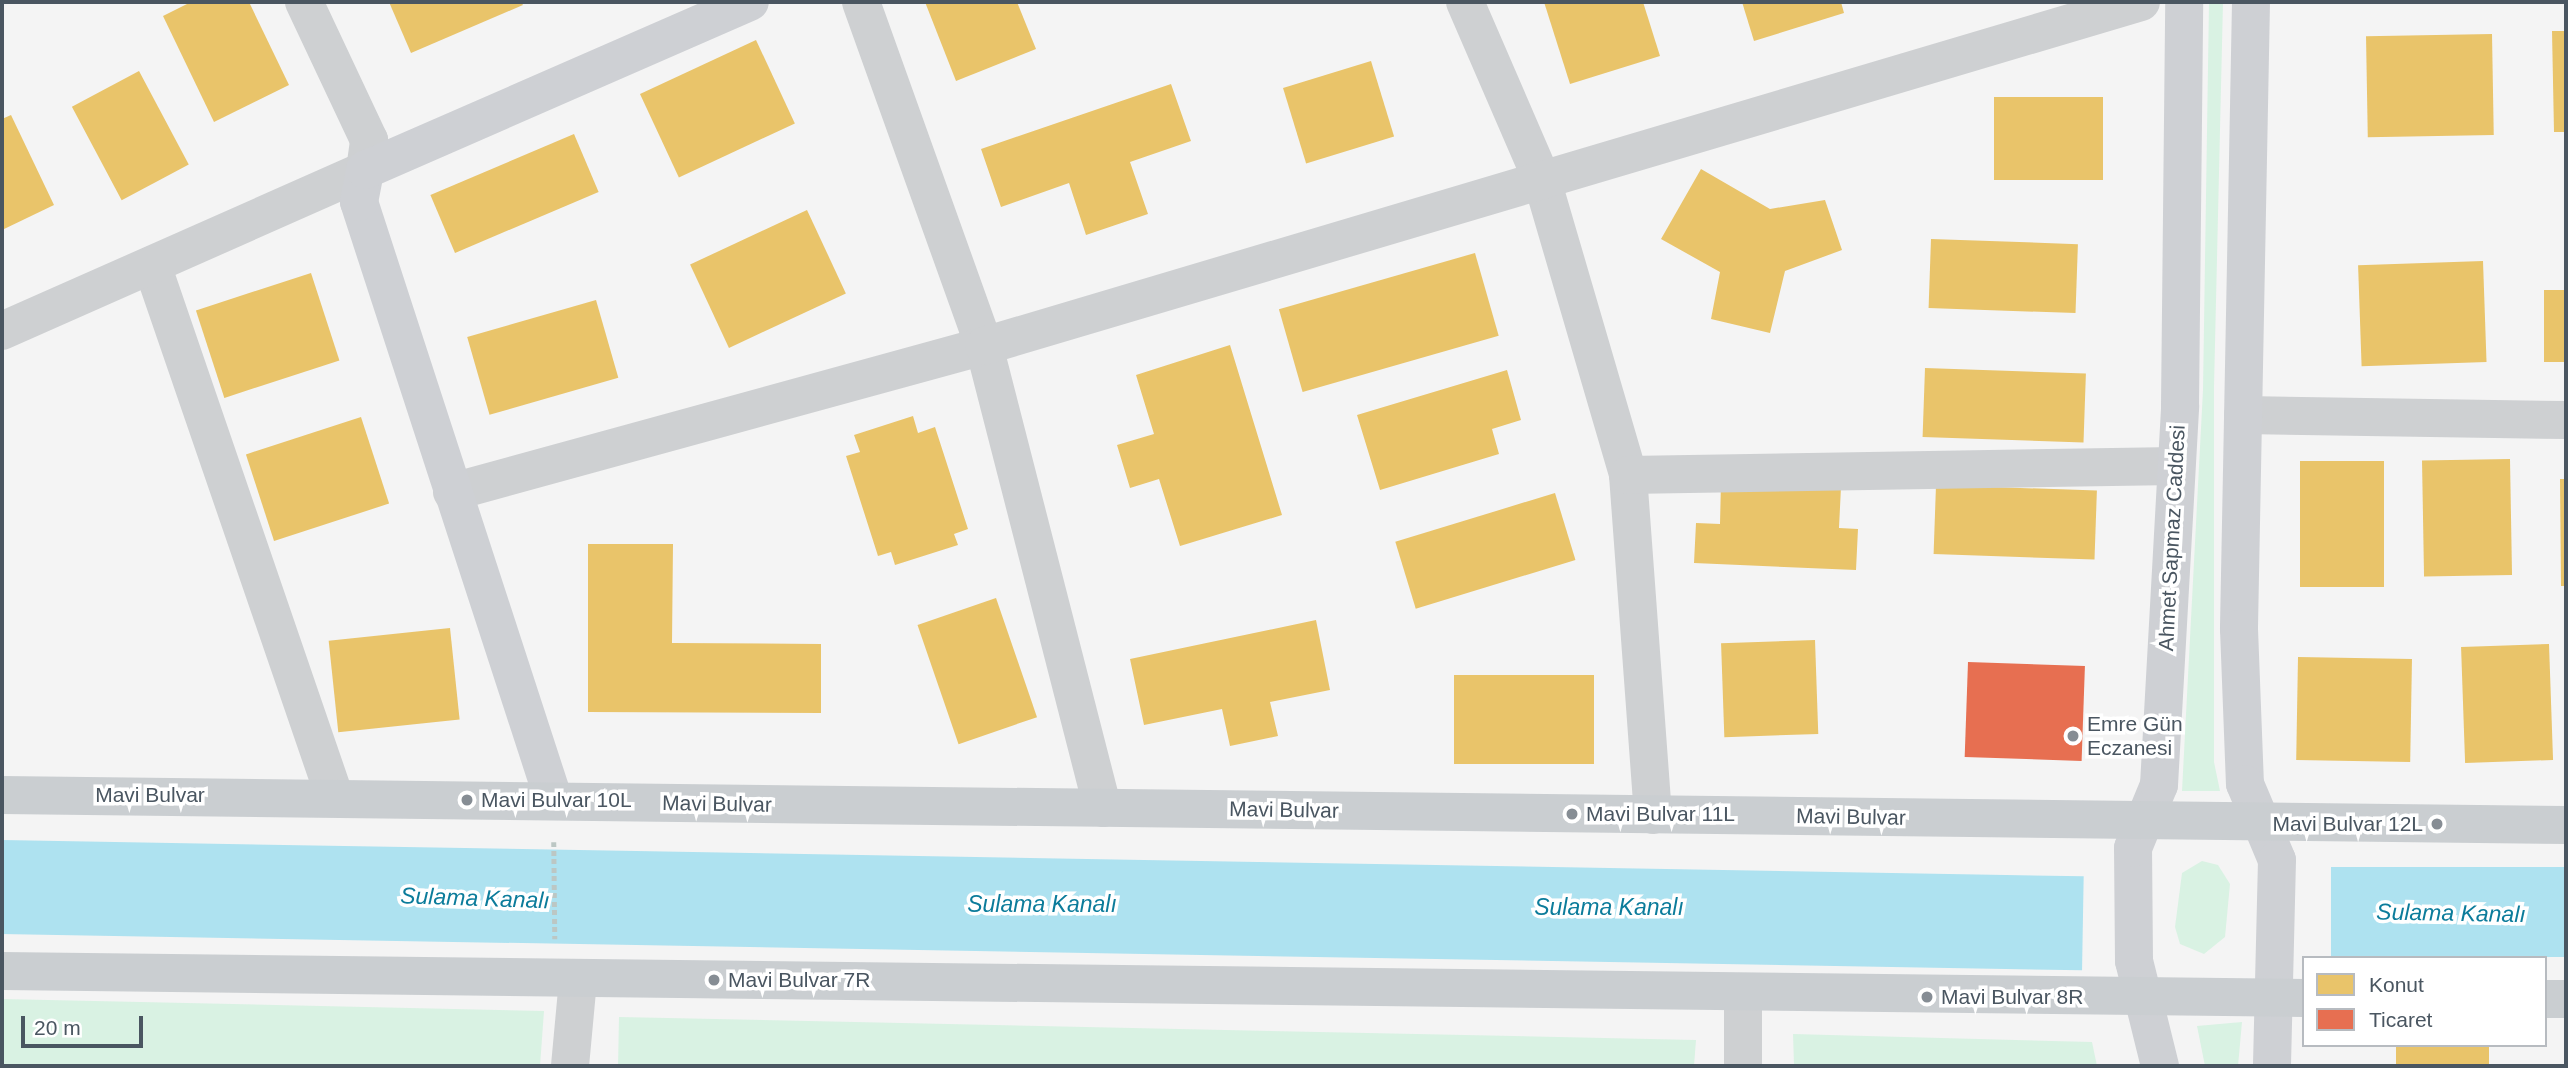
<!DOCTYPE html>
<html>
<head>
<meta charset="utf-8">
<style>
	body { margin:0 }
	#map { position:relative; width:2568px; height:1068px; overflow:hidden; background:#f4f4f4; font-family:Arial,sans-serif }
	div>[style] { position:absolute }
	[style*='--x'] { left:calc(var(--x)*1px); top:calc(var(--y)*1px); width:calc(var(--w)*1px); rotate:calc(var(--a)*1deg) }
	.green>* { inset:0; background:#d9f2e3 }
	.water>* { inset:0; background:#aee2f0; transform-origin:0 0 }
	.homes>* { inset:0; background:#e9c46a; transform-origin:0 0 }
	.shops>* { inset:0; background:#e76f51; transform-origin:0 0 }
	.path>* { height:4.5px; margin-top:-2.25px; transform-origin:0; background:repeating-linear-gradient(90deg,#bcc7c4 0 5px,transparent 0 8.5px) }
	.street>* { height:38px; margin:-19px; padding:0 19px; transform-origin:19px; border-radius:19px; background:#ced0d2 }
	.secondary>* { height:38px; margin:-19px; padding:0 19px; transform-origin:19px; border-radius:19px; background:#ced0d4 }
	.primary>* { height:38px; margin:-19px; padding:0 19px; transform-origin:19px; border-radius:19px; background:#caced1 }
	.dots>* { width:19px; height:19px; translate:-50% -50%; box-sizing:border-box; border:4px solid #fff; border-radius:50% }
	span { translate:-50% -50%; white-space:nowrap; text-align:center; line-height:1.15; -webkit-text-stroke:7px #fff; paint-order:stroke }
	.street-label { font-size:21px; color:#4a5661 }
	.poi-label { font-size:21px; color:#4a5661 }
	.left { translate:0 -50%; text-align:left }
	.right { translate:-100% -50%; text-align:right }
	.water-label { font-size:23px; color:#0c7c9b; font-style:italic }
	.frame { position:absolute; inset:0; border:4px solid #4a5661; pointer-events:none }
	.legend { position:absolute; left:2302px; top:956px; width:245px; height:91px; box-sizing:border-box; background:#fff; border:2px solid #b7bbc0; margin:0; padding:9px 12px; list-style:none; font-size:21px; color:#4a5661 }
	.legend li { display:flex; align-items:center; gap:14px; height:35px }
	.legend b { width:35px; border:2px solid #b7bbc0 }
	.scale { position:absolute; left:21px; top:1016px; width:122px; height:32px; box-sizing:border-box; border:4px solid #4a5661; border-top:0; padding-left:9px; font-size:21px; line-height:24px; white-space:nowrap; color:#4a5661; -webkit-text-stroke:5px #fff; paint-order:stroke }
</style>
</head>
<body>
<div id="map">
	<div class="green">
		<i style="clip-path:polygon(2209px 2px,2223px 2px,2214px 387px,2214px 762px,2220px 791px,2182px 791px,2203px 390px)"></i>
		<i style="clip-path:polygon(2202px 861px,2218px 865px,2230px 884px,2225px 937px,2204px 954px,2180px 944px,2175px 927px,2182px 873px)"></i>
		<i style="clip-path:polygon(2px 999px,544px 1011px,540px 1066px,2px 1066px)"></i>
		<i style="clip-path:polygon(619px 1017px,1696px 1040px,1694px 1066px,618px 1066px)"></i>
		<i style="clip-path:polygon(2242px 1022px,2238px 1066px,2205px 1066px,2197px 1026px)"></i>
		<i style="clip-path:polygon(1793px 1034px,2092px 1042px,2097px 1066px,1794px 1066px)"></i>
	</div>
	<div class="water">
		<i style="left:2px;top:840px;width:2082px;height:94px;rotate:1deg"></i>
		<i style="left:2331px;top:867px;width:235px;height:90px"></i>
	</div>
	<div class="homes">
		<i style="clip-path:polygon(191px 2px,249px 2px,289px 85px,214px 122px,163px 16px)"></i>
		<i style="clip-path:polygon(389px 2px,521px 2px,523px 5px,411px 53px)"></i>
		<i style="clip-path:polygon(925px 2px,1017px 2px,1036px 49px,956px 81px)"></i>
		<i style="clip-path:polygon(1544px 2px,1643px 2px,1660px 56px,1570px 84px)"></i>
		<i style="clip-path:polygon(1742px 2px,1841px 2px,1844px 13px,1754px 41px)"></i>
		<i style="clip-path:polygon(2552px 31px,2566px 31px,2566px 132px,2554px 132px)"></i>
		<i style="left:2492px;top:34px;width:101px;height:126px;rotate:89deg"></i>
		<i style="left:756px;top:40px;width:92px;height:128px;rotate:65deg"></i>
		<i style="left:1371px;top:61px;width:79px;height:92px;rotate:73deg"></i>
		<i style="left:139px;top:71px;width:106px;height:76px;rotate:62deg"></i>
		<i style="clip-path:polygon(1171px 84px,1191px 141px,1130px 162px,1148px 214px,1086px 235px,1069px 183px,1001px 207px,981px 149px)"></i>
		<i style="left:2103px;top:97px;width:83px;height:109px;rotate:90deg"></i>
		<i style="clip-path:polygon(11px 115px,54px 205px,2px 230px,2px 119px)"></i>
		<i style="left:574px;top:134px;width:63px;height:156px;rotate:67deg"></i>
		<i style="clip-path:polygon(1701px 169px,1770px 209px,1825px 200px,1842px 250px,1785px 271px,1770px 333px,1711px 319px,1720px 272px,1661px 239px)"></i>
		<i style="left:807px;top:210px;width:92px;height:129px;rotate:65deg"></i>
		<i style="left:1931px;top:239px;width:147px;height:69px;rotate:2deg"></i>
		<i style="left:1475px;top:253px;width:86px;height:204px;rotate:74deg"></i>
		<i style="left:2483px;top:261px;width:101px;height:125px;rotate:88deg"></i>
		<i style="left:311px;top:273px;width:92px;height:121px;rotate:72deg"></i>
		<i style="left:2544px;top:290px;width:22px;height:72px"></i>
		<i style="left:596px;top:300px;width:81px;height:134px;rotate:74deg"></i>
		<i style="clip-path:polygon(1230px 345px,1282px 515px,1180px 546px,1159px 479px,1130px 488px,1117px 445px,1154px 434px,1136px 375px)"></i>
		<i style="left:1925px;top:368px;width:161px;height:69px;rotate:2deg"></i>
		<i style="clip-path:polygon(1507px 370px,1521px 420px,1492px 429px,1499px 454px,1380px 490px,1357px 415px)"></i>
		<i style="clip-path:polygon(913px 416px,918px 433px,935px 427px,968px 529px,954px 534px,958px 545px,895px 565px,891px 552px,878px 556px,846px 456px,860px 452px,854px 435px)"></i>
		<i style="left:361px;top:417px;width:91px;height:121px;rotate:72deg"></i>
		<i style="left:2510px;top:459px;width:116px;height:88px;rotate:89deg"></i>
		<i style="left:2300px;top:461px;width:84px;height:126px"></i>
		<i style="clip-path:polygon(2560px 479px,2566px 479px,2566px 586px,2561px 586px)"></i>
		<i style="clip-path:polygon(1721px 482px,1841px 487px,1839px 528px,1858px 529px,1856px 570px,1694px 563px,1696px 523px,1720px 524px)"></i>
		<i style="left:1936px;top:485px;width:161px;height:69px;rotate:2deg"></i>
		<i style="left:1555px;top:493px;width:70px;height:167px;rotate:73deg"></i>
		<i style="clip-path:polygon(588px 544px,673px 544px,672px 643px,821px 644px,821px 713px,588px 712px)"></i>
		<i style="left:996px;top:598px;width:126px;height:83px;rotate:71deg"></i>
		<i style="clip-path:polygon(1316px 620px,1330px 690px,1270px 702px,1278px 736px,1230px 746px,1222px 709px,1144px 725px,1130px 659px)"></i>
		<i style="left:450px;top:628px;width:92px;height:122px;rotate:84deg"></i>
		<i style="left:1815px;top:640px;width:94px;height:94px;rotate:88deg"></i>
		<i style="left:2549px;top:644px;width:116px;height:88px;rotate:88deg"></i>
		<i style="left:2298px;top:657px;width:114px;height:103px;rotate:1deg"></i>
		<i style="left:1454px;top:675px;width:140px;height:89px"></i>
		<i style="left:2396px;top:1045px;width:93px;height:21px"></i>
	</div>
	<div class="shops">
		<i style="left:1968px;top:662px;width:117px;height:95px;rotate:2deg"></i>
	</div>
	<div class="path">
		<i style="--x:554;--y:842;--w:97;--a:89.4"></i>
	</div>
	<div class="street">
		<i style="--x:861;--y:2;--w:365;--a:70.3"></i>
		<i style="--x:984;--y:346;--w:477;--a:75.6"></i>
		<i style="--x:1465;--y:2;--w:194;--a:66.6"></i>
		<i style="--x:1542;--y:180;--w:307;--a:73.7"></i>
		<i style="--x:1628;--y:475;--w:341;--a:85.8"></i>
		<i style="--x:152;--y:265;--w:560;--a:71.05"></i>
		<i style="--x:2;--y:331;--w:397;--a:-23.9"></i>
		<i style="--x:365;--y:170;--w:30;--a:-82"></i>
		<i style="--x:369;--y:140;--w:153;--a:-115.2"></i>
		<i style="--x:2243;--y:415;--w:323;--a:0.9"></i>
		<i style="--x:1628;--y:475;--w:548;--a:-0.94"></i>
		<i style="--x:452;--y:492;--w:552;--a:-15.35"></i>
		<i style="--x:984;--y:346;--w:1207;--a:-16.56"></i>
		<i style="--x:1743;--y:995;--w:71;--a:90"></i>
		<i style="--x:570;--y:1066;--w:87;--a:-84.7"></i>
	</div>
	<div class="secondary">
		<i style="--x:2251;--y:2;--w:627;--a:91.1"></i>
		<i style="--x:2239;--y:629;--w:155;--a:87.8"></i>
		<i style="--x:2245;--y:784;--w:82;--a:67.2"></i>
		<i style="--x:2277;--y:860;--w:206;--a:91.4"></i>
		<i style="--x:554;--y:801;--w:630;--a:-108.03"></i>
		<i style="--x:359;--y:202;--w:33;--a:-79"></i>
		<i style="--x:365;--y:170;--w:420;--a:-23.6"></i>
		<i style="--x:2160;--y:1066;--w:108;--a:-103.9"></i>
		<i style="--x:2134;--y:961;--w:113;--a:-90.5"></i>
		<i style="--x:2133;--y:848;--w:68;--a:-67.6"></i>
		<i style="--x:2159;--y:785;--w:380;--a:-86.8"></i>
		<i style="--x:2180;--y:406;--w:404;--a:-89.4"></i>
	</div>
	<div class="primary">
		<i style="--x:2;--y:795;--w:2564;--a:0.67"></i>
		<i style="--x:2;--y:971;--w:2302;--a:0.67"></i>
		<i style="--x:2545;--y:999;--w:21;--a:0"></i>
	</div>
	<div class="dots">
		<i style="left:2073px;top:736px;background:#868d94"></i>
		<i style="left:467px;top:800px;background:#868d94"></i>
		<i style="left:1572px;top:814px;background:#868d94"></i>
		<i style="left:2437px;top:824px;background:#868d94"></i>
		<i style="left:714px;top:980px;background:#868d94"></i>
		<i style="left:1927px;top:997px;background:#868d94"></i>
	</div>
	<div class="street-label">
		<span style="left:2172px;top:538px;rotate:-87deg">Ahmet Sapmaz Caddesi</span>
		<span style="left:150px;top:795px">Mavi Bulvar</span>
		<span style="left:717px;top:804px;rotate:1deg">Mavi Bulvar</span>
		<span style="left:1284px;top:810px;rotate:1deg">Mavi Bulvar</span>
		<span style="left:1851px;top:817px;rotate:1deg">Mavi Bulvar</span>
	</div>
	<div class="poi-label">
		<span class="left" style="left:2087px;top:736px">Emre Gün<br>Eczanesi</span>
		<span class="left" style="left:481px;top:800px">Mavi Bulvar 10L</span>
		<span class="left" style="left:1586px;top:814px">Mavi Bulvar 11L</span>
		<span class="right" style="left:2423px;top:824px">Mavi Bulvar 12L</span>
		<span class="left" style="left:728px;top:980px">Mavi Bulvar 7R</span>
		<span class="left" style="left:1941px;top:997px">Mavi Bulvar 8R</span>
	</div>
	<div class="water-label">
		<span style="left:475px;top:898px;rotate:2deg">Sulama Kanalı</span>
		<span style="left:1042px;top:904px">Sulama Kanalı</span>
		<span style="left:1609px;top:907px">Sulama Kanalı</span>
		<span style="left:2451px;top:913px;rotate:1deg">Sulama Kanalı</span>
	</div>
	<div class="frame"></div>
	<ul class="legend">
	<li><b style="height:19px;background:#e9c46a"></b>Konut</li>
	<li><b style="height:19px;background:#e76f51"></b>Ticaret</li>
	</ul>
	<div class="scale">20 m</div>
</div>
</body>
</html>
